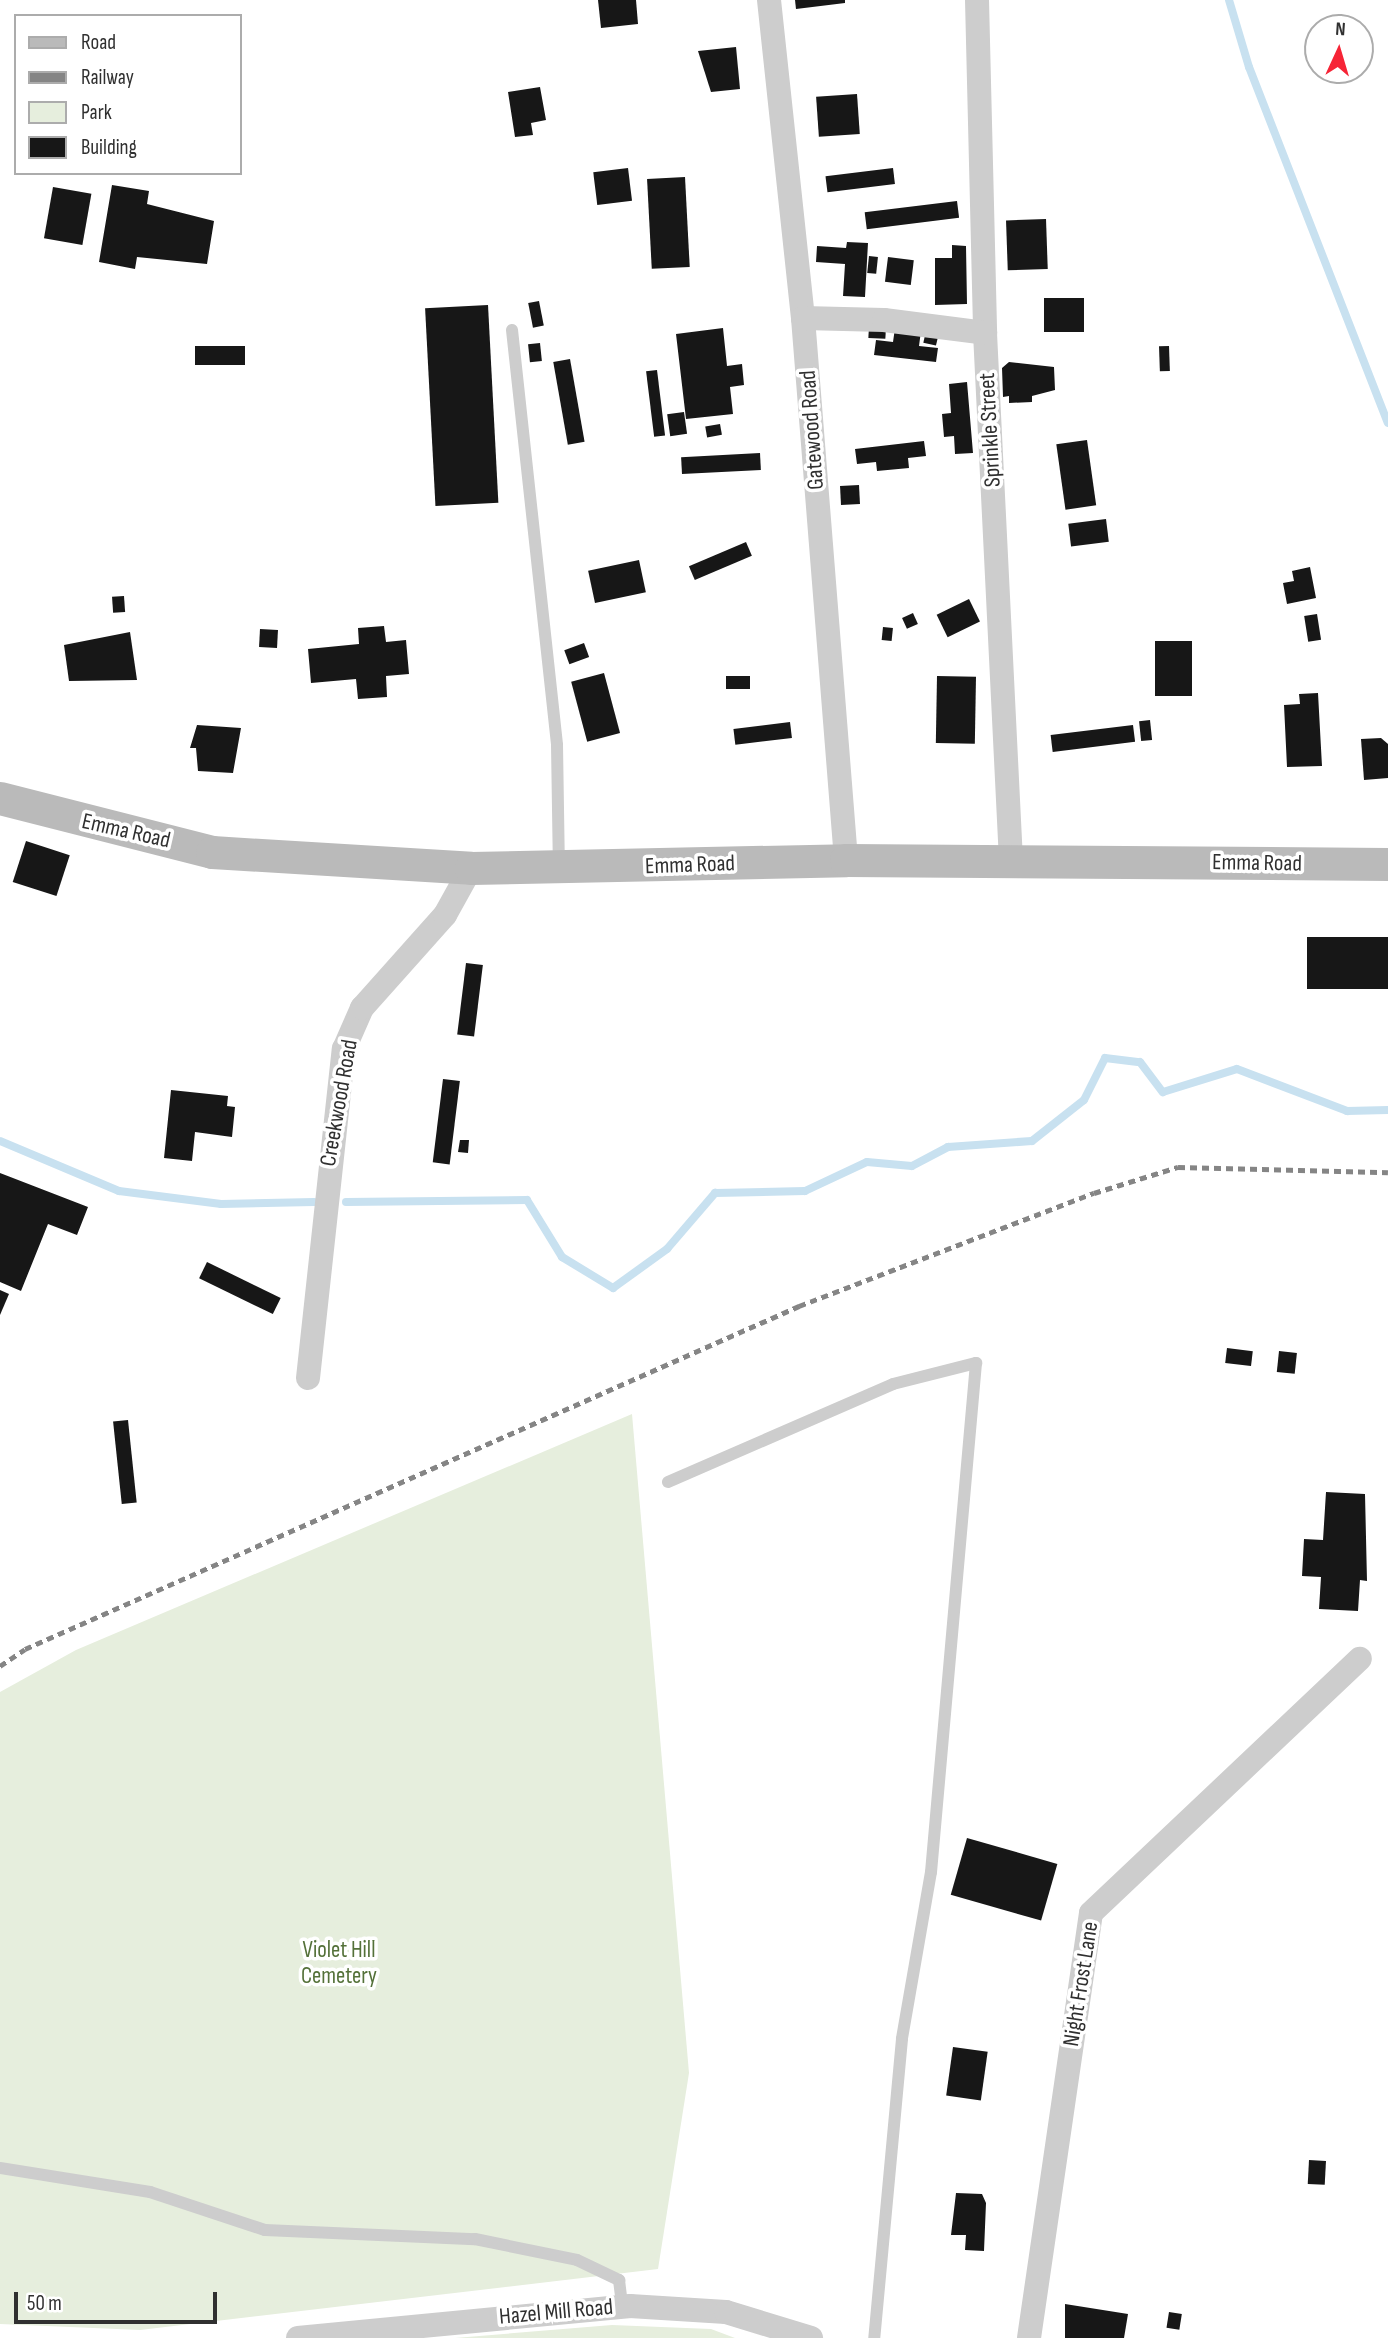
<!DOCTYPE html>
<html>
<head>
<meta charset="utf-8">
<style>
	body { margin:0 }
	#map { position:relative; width:1388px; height:2338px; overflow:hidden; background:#fff; font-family:"Sofia Sans Condensed",sans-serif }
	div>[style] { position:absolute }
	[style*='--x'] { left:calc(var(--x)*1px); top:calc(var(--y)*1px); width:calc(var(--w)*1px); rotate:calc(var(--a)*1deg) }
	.green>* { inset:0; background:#e6eedd }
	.stream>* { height:8px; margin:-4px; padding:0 4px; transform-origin:4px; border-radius:4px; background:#c8e1f0 }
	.building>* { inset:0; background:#171717; transform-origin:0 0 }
	.lane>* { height:12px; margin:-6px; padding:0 6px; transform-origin:6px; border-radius:6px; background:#cdcdcd }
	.street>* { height:24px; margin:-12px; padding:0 12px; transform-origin:12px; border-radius:12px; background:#cdcdcd }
	.secondary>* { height:33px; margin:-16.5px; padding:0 16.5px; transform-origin:16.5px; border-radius:16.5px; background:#bababa }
	.rail>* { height:5px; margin-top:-2.5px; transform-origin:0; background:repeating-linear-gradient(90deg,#858585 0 7px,transparent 0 12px) }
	span { translate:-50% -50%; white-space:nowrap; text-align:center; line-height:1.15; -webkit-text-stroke:7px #fff; paint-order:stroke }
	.street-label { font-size:23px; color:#303030 }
	.park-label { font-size:23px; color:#547139 }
	.legend { position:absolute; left:14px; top:14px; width:228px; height:161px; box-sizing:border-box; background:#fff; border:2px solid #acacac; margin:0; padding:9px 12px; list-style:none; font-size:21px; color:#303030 }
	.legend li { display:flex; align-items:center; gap:14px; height:35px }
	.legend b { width:35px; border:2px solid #acacac }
	.north { position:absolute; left:1304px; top:14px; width:70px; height:70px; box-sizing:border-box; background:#fff; border:2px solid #acacac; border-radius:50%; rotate:4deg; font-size:19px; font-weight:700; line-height:28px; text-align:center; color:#303030 }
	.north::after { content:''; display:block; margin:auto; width:24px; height:32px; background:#f62436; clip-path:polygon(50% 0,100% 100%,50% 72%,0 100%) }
	.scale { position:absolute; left:14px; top:2292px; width:203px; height:32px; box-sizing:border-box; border:4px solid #303030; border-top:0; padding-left:9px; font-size:21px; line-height:24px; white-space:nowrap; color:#303030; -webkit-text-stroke:5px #fff; paint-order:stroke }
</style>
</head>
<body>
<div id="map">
	<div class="green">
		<i style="clip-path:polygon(632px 1414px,689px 2073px,658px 2269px,140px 2330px,0 2324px,0 1692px,76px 1650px)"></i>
		<i style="clip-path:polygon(612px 2325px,711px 2329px,735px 2338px,455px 2338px)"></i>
	</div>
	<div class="stream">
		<i style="--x:1229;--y:0;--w:70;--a:73.4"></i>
		<i style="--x:1249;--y:67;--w:382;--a:68.7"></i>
		<i style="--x:0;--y:1141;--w:129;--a:22.8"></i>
		<i style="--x:119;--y:1191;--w:103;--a:7.3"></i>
		<i style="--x:221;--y:1204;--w:93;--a:-1.2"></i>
		<i style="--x:346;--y:1202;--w:181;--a:-0.6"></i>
		<i style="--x:527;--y:1200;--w:67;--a:58.4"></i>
		<i style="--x:562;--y:1257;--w:60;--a:31.3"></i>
		<i style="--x:613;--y:1288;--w:67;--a:-35.8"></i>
		<i style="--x:667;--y:1249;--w:74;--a:-49.4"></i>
		<i style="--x:715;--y:1193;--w:90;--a:-1.3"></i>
		<i style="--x:805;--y:1191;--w:68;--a:-25.1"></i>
		<i style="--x:867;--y:1162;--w:45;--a:5.1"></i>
		<i style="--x:912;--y:1166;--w:41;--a:-27.8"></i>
		<i style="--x:948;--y:1147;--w:84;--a:-4.1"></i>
		<i style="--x:1032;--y:1141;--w:66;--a:-38.3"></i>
		<i style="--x:1084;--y:1100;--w:47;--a:-63.4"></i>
		<i style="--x:1105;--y:1058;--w:35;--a:7"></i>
		<i style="--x:1140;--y:1062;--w:38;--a:53"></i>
		<i style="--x:1163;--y:1092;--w:77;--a:-17.3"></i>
		<i style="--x:1237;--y:1069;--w:118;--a:20.9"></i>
		<i style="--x:1347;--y:1111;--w:41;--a:-1.4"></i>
	</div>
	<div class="building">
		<i style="clip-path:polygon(598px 0,636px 0,638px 24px,601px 28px)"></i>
		<i style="clip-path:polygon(795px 0,845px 0,845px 3px,796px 9px)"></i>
		<i style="clip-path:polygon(736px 47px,740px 89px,711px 92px,698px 51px)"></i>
		<i style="clip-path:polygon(540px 87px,546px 120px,531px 123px,533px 135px,515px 137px,508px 92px)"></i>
		<i style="left:857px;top:94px;width:40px;height:41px;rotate:86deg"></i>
		<i style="left:628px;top:168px;width:33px;height:35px;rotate:83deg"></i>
		<i style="left:893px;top:168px;width:16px;height:68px;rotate:83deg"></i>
		<i style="left:685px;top:177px;width:90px;height:38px;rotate:87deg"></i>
		<i style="clip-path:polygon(112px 185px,149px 191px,147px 204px,214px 221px,207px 264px,137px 257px,135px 269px,99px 262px)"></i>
		<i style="left:53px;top:187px;width:39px;height:52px;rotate:10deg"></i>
		<i style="left:957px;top:201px;width:17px;height:93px;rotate:83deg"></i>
		<i style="left:1046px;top:219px;width:50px;height:40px;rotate:88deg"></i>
		<i style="clip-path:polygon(847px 242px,868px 243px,865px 297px,843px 296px,845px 264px,816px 262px,817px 246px,846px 248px)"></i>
		<i style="clip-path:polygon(952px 245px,966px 246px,967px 304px,935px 305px,935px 258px,952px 258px)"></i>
		<i style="left:869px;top:256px;width:9px;height:17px;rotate:6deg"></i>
		<i style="left:888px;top:257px;width:26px;height:25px;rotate:7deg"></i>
		<i style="left:1084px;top:298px;width:34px;height:40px;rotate:90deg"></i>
		<i style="left:539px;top:301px;width:25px;height:11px;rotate:79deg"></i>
		<i style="left:488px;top:305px;width:198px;height:63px;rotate:87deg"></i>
		<i style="left:869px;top:326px;width:17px;height:12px;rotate:3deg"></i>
		<i style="clip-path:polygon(723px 328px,727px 366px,742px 364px,744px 385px,730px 387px,733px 414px,686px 419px,676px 334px)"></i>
		<i style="clip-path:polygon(895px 328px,921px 331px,919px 346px,938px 348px,936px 362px,874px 355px,876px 340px,893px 342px)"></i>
		<i style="left:926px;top:331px;width:13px;height:12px;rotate:13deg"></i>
		<i style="left:540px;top:343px;width:18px;height:12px;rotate:84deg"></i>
		<i style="left:245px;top:346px;width:19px;height:50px;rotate:90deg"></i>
		<i style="left:1169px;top:346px;width:25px;height:10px;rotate:88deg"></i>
		<i style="left:570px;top:359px;width:84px;height:17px;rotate:80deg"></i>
		<i style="clip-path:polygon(1009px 362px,1054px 367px,1055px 390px,1032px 396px,1032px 402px,1009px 403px,1009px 396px,1003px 397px,1002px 368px)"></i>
		<i style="left:657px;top:370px;width:66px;height:11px;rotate:83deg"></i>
		<i style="clip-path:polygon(967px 382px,973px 453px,955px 454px,954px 436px,944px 437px,942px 414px,951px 413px,949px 384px)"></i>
		<i style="left:684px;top:412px;width:22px;height:17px;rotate:82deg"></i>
		<i style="left:720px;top:424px;width:11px;height:15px;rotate:80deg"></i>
		<i style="left:1087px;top:440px;width:66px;height:31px;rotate:82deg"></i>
		<i style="clip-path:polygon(924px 441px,926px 456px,908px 458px,909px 468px,877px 471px,876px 462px,857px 464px,855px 449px)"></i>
		<i style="left:760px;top:453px;width:17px;height:79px;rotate:87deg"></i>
		<i style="left:859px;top:485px;width:19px;height:19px;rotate:87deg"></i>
		<i style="left:1106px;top:519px;width:23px;height:38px;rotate:83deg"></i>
		<i style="left:746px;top:542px;width:15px;height:62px;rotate:67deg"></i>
		<i style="left:639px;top:560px;width:33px;height:52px;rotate:78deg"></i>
		<i style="clip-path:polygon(1310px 567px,1316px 598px,1287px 604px,1283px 583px,1294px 581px,1292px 571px)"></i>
		<i style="left:124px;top:596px;width:16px;height:12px;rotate:86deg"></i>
		<i style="left:969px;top:599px;width:25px;height:36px;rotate:64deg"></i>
		<i style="left:913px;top:613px;width:12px;height:12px;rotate:66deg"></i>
		<i style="left:1317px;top:614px;width:26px;height:13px;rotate:81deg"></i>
		<i style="clip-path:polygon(384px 626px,386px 642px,406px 640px,409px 674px,386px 676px,387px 697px,358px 699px,356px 679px,311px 683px,308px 649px,359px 644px,358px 628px)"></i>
		<i style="left:883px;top:627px;width:10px;height:13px;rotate:6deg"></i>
		<i style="left:260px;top:629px;width:18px;height:18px;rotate:3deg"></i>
		<i style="clip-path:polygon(130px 632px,137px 680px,69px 681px,64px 645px)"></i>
		<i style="left:1155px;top:641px;width:37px;height:55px"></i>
		<i style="left:584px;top:643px;width:15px;height:21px;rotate:70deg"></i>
		<i style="left:604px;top:673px;width:62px;height:34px;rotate:75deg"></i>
		<i style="left:726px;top:676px;width:24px;height:13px"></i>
		<i style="left:937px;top:676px;width:39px;height:67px;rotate:1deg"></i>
		<i style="clip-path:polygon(1318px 693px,1322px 766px,1287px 767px,1284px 705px,1300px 704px,1299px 694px)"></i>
		<i style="left:1150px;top:720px;width:20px;height:11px;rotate:84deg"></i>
		<i style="left:790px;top:722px;width:16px;height:57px;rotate:83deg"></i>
		<i style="clip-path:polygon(197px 725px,241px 728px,233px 773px,198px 771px,196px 748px,190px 748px)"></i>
		<i style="left:1133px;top:725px;width:17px;height:83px;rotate:83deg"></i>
		<i style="clip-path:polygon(1381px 738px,1388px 744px,1388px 778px,1364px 780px,1361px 739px)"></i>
		<i style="left:26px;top:841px;width:46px;height:43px;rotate:18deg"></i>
		<i style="left:1388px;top:937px;width:52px;height:81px;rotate:90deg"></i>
		<i style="left:466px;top:963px;width:17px;height:72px;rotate:7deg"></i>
		<i style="left:443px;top:1079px;width:17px;height:84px;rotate:7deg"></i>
		<i style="clip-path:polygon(171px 1090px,228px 1096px,227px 1106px,235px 1107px,232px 1137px,195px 1132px,192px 1161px,164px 1158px)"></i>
		<i style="clip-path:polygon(460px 1140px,469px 1140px,468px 1153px,458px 1152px)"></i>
		<i style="clip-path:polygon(0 1173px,88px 1207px,77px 1235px,48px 1224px,21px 1291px,0 1282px)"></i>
		<i style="left:207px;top:1262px;width:82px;height:18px;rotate:26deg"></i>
		<i style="clip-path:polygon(0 1290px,9px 1294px,0 1315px)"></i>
		<i style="left:1227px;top:1348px;width:26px;height:15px;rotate:7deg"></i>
		<i style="left:1279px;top:1351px;width:18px;height:21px;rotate:6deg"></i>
		<i style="left:128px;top:1420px;width:83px;height:15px;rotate:84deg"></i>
		<i style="clip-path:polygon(1326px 1492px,1365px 1494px,1367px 1581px,1360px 1580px,1358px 1611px,1319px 1609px,1321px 1577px,1302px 1576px,1304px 1539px,1323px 1540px)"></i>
		<i style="left:967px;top:1838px;width:94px;height:59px;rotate:16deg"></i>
		<i style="left:953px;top:2047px;width:35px;height:49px;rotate:8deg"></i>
		<i style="left:1309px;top:2160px;width:17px;height:24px;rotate:3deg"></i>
		<i style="clip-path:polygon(956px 2193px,982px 2194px,986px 2203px,984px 2251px,965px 2250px,966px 2235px,951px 2235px)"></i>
		<i style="clip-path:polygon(1065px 2304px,1128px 2314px,1124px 2338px,1065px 2338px)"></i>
		<i style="left:1169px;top:2312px;width:13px;height:16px;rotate:9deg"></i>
	</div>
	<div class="lane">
		<i style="--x:512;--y:330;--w:417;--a:83.8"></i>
		<i style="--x:557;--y:745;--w:121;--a:89.1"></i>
		<i style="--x:668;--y:1482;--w:245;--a:-23.5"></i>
		<i style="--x:893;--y:1384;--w:86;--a:-14.2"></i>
		<i style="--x:976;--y:1363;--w:511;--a:95.05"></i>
		<i style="--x:931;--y:1872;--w:169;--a:99.9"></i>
		<i style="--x:902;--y:2039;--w:300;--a:95.3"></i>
		<i style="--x:0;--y:2168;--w:152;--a:9.1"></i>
		<i style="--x:150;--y:2192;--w:121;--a:18.3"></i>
		<i style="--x:265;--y:2230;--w:210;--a:2.5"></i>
		<i style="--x:475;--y:2239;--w:104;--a:11.6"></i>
		<i style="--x:577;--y:2260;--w:47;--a:25.5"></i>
		<i style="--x:619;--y:2280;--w:26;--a:83"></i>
	</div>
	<div class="street">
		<i style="--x:769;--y:0;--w:320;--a:83.9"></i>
		<i style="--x:803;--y:318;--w:544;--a:85.46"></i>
		<i style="--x:977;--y:0;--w:333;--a:88.6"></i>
		<i style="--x:985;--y:333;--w:528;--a:87.18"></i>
		<i style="--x:803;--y:318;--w:81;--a:1.4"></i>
		<i style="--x:884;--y:320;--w:102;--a:7.3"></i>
		<i style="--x:308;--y:1378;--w:331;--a:-83.8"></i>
		<i style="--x:344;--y:1049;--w:45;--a:-66.3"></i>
		<i style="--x:362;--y:1008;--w:125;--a:-48.3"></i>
		<i style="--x:445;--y:915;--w:54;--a:-61"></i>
		<i style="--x:298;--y:2338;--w:334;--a:-5.5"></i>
		<i style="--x:630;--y:2306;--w:96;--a:3.6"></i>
		<i style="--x:726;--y:2312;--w:89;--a:17"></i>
		<i style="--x:1029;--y:2338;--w:429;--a:-81.7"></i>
		<i style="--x:1091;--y:1913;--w:370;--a:-43.4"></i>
	</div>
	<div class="secondary">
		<i style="--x:0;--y:798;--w:219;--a:14.3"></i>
		<i style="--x:212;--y:852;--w:259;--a:3.5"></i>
		<i style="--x:471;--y:868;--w:375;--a:-1.2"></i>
		<i style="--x:846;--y:860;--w:542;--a:0.42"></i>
	</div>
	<div class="rail">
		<i style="--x:0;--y:1666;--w:30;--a:-34"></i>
		<i style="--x:25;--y:1649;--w:847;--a:-23.9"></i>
		<i style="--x:799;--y:1306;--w:316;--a:-21"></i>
		<i style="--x:1094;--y:1193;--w:88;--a:-17.2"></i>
		<i style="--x:1178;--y:1167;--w:210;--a:1.4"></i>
	</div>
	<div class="street-label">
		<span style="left:812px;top:430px;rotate:-94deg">Gatewood Road</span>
		<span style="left:990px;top:430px;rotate:-93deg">Sprinkle Street</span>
		<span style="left:126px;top:831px;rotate:13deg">Emma Road</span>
		<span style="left:1257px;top:863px;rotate:1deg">Emma Road</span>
		<span style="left:690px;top:865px;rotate:-2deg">Emma Road</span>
		<span style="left:339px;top:1103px;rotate:-80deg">Creekwood Road</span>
		<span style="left:1081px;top:1984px;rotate:-81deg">Night Frost Lane</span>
		<span style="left:556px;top:2312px;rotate:-5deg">Hazel Mill Road</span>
	</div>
	<div class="park-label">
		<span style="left:339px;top:1963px">Violet Hill<br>Cemetery</span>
	</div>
	<ul class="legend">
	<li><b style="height:9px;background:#bababa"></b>Road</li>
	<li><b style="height:9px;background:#858585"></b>Railway</li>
	<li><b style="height:19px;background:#e6eedd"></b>Park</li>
	<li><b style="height:19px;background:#171717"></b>Building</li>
	</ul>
	<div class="north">N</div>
	<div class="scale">50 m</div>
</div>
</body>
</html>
